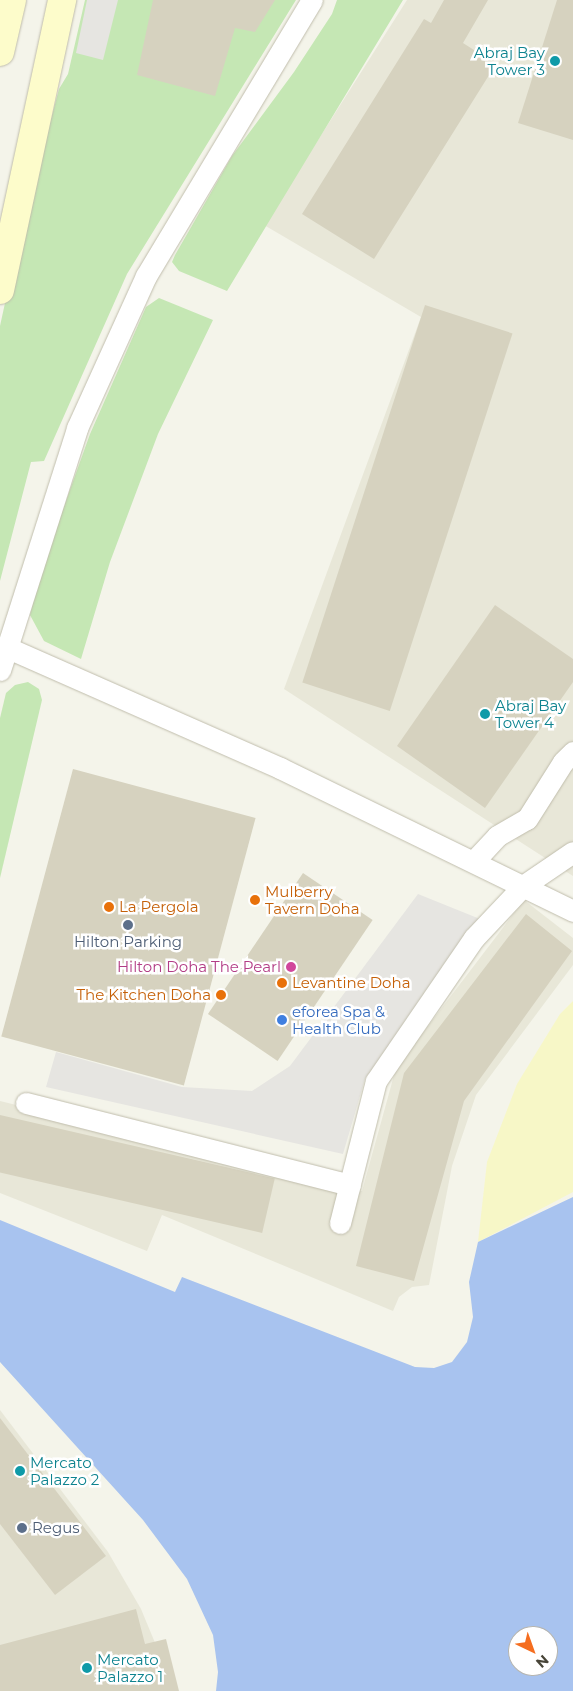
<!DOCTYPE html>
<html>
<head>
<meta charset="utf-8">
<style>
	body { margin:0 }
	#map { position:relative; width:573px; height:1691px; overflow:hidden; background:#f4f4ea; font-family:Montserrat,sans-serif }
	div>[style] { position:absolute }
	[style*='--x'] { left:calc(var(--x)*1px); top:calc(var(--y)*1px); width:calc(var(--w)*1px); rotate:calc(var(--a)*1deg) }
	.residential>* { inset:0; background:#e8e7d8 }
	.green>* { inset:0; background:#c5e7b4 }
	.sand>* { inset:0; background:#f7f7c7 }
	.parking>* { inset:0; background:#e6e5e1 }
	.water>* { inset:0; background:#a8c3ef }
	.building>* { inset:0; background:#d6d2bf; transform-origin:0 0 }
	.roads { filter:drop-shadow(0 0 1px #c0bdac) drop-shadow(0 0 1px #c0bdac) }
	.street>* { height:21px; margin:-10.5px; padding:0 10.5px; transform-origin:10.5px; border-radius:10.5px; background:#fff }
	.secondary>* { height:28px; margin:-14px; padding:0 14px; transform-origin:14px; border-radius:14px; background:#fdfccb }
	.dots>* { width:14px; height:14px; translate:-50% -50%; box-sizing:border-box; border:2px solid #fff; border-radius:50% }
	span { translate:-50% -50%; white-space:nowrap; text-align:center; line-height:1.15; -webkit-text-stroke:5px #fff; paint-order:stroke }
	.culture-label { font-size:15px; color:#0d838f }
	.right { translate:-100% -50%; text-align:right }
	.left { translate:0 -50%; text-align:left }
	.food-label { font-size:15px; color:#c56008 }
	.service-label { font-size:15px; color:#4e5e75 }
	.hotel-label { font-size:15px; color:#b23c85 }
	.shop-label { font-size:15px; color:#366cbe }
	.north { position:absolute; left:508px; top:1626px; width:50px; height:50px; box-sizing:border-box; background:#fff; border:1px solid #b6b5af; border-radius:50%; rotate:138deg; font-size:14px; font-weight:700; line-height:20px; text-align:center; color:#484538 }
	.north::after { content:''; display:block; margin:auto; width:18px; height:22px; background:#f56e20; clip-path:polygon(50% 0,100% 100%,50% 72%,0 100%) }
</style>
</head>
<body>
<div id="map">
	<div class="residential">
		<i style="clip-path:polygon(407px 0,573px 0,573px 876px,284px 689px,421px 317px,264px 225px)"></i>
		<i style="clip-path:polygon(524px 900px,573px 938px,573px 965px,476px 1095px,452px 1166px,429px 1285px,412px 1287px,399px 1297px,393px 1311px,162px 1215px,147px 1251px,0 1193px,0 1101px,362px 1191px,396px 1068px)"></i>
		<i style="clip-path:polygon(0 1410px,108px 1552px,141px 1609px,175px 1691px,0 1691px)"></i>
	</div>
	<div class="green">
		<i style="clip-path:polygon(85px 0,296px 0,127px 274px,44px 461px,31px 462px,0 581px,0 326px,19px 239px,59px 89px,68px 74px)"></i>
		<i style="clip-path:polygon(337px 0,403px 0,227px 291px,179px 271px,172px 262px,175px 255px,232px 156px,294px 72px,332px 14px)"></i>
		<i style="clip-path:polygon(159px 298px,213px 320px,158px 434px,110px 562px,81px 659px,44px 641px,30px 615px,39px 576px,90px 434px,146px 307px)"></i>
		<i style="clip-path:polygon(28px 682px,39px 689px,42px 700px,0 878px,0 718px,6px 693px,15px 685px)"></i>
	</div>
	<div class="sand">
		<i style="clip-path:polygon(573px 1001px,573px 1192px,478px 1242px,487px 1162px,517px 1084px,560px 1014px)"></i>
	</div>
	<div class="parking">
		<i style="clip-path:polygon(87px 0,118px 0,103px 60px,76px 53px)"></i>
		<i style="clip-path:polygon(418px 894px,480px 919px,365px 1079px,343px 1154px,46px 1087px,56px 1052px,182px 1087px,252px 1091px,290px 1066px)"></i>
	</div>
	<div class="water">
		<i style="clip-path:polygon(evenodd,573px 1197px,573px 1691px,216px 1691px,218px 1672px,213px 1635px,187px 1579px,143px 1520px,0 1362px,0 1220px,175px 1292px,182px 1277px,415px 1367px,434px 1368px,452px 1362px,467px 1342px,473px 1317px,469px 1282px,478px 1242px,573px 1197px,518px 1636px,548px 1636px,548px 1666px,518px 1666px,518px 1636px)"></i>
	</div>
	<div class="building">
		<i style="clip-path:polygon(153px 0,275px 0,255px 32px,235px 28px,215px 96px,137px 75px)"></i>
		<i style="clip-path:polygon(444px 0,488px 0,463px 43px,496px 64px,374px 259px,302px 214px,424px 19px,431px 23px)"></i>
		<i style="clip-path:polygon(557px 0,573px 0,573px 140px,518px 123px)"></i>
		<i style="left:425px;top:305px;width:92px;height:397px;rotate:18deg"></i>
		<i style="clip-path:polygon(495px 605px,573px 659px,573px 682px,485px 808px,397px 746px)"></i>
		<i style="left:73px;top:769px;width:189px;height:277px;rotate:15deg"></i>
		<i style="left:303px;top:873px;width:84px;height:170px;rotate:34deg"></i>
		<i style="clip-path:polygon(526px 914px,572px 951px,464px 1101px,414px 1281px,356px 1266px,404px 1073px)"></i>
		<i style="left:0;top:1115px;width:282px;height:56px;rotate:13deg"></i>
		<i style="clip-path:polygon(0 1418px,106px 1556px,55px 1595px,0 1524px)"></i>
		<i style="clip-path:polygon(136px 1609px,145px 1644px,166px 1639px,179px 1691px,0 1691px,0 1645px)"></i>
	</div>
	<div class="roads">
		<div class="street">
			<i style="--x:6;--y:647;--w:300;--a:23.8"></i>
			<i style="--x:280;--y:768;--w:326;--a:26"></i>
			<i style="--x:0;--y:670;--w:254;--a:-72.3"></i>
			<i style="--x:77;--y:428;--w:167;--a:-65.6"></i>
			<i style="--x:146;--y:276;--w:322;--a:-59"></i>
			<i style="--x:474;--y:861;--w:34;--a:-47"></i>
			<i style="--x:497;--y:836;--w:34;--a:-30"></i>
			<i style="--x:527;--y:819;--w:67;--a:-57.7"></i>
			<i style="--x:563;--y:762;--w:14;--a:-45"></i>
			<i style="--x:26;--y:1103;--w:334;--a:14.2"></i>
			<i style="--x:340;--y:1223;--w:146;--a:-75.8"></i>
			<i style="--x:376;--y:1081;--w:173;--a:-55.6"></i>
			<i style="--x:474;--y:938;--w:71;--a:-46.7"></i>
			<i style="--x:523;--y:886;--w:60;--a:-34.2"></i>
		</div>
		<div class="secondary">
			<i style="--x:0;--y:52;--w:53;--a:-77"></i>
			<i style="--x:0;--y:290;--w:297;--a:-77.9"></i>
		</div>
	</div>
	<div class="dots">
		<i style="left:555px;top:61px;background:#0f9aa8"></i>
		<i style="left:485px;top:714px;background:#0f9aa8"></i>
		<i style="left:255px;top:900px;background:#e8710a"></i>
		<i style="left:109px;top:907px;background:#e8710a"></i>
		<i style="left:128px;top:925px;background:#5c6f8a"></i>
		<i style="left:291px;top:967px;background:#d1479c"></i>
		<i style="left:282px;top:983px;background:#e8710a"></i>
		<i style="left:221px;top:995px;background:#e8710a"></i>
		<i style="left:282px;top:1020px;background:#3f7fe0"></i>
		<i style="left:20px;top:1471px;background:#0f9aa8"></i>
		<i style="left:22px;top:1528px;background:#5c6f8a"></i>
		<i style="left:87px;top:1668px;background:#0f9aa8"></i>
	</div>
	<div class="culture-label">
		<span class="right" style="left:545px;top:61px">Abraj Bay<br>Tower 3</span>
		<span class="left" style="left:495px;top:714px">Abraj Bay<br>Tower 4</span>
		<span class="left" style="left:30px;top:1471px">Mercato<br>Palazzo 2</span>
		<span class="left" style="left:97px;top:1668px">Mercato<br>Palazzo 1</span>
	</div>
	<div class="food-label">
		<span class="left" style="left:265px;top:900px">Mulberry<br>Tavern Doha</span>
		<span class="left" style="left:119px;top:907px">La Pergola</span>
		<span class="left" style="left:292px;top:983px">Levantine Doha</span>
		<span class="right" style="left:211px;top:995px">The Kitchen Doha</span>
	</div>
	<div class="service-label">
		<span style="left:128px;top:942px">Hilton Parking</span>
		<span class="left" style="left:32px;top:1528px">Regus</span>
	</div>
	<div class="hotel-label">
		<span class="right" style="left:281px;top:967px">Hilton Doha The Pearl</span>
	</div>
	<div class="shop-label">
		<span class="left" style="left:292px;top:1020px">eforea Spa &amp;<br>Health Club</span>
	</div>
	<div class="north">N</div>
</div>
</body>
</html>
